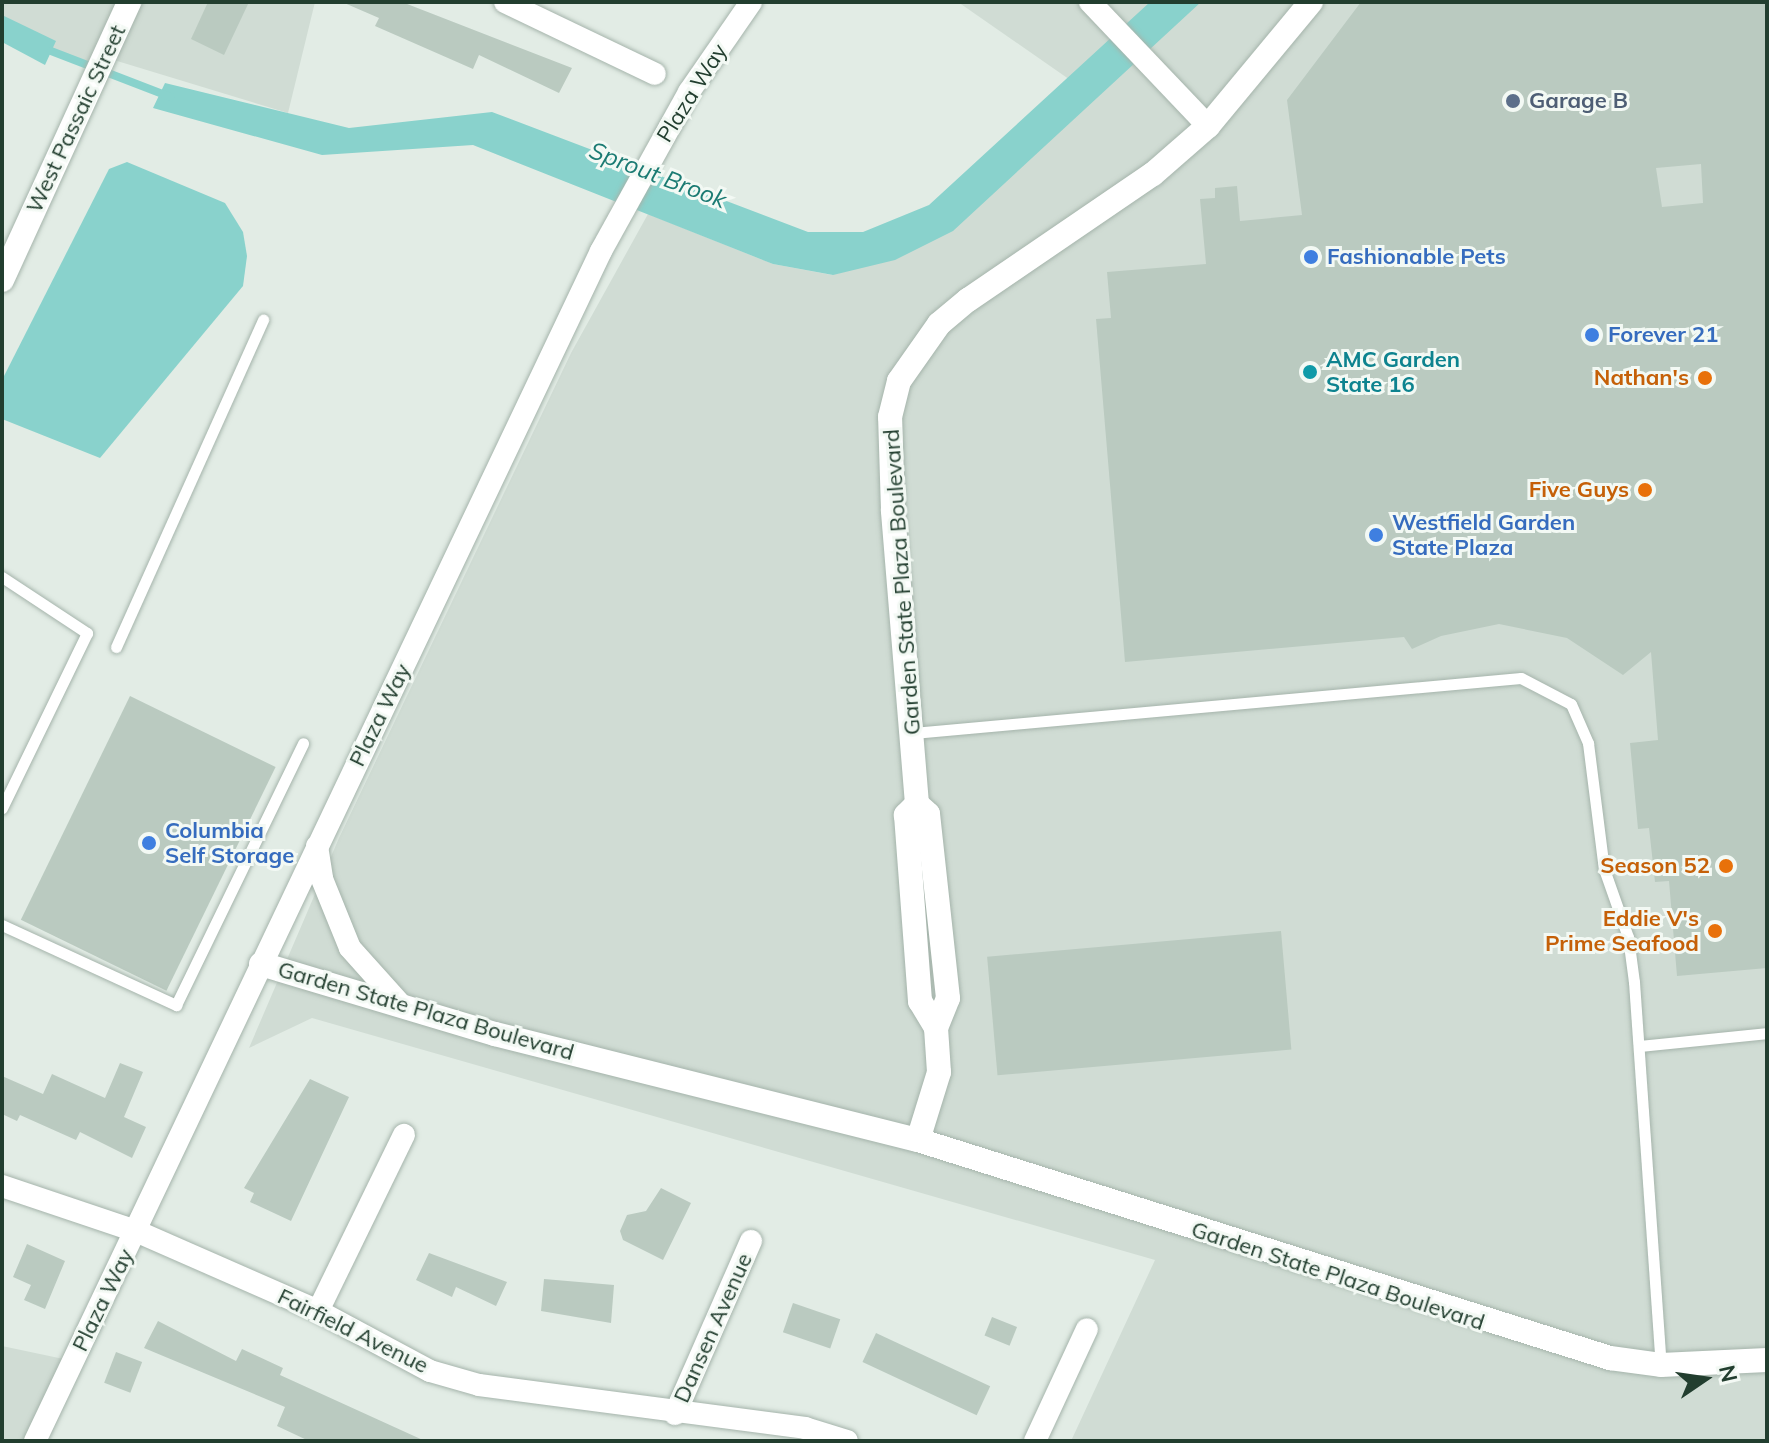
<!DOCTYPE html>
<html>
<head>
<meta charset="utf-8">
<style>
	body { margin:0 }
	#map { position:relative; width:1769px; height:1443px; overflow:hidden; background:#e2ece5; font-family:Mulish,sans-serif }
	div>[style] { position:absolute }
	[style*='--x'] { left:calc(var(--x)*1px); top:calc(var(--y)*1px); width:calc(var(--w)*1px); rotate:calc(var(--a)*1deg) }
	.built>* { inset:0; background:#d0dcd4 }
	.water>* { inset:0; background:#89d2cc }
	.stream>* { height:8px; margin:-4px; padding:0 4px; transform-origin:4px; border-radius:4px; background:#89d2cc }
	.building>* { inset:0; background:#bacac0; transform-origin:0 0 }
	.roads { filter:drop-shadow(0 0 2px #a5b4ab) drop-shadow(0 0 2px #a5b4ab) }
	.service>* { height:11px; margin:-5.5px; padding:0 5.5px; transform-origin:5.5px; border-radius:5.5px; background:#fff }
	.minor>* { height:22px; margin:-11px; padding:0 11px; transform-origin:11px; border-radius:11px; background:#fff }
	.tertiary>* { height:24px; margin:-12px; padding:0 12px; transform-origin:12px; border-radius:12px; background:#fff }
	.secondary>* { height:24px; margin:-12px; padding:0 12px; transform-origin:12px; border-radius:12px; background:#fff }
	.dots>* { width:22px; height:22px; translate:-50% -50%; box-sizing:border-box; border:4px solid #f3f9f4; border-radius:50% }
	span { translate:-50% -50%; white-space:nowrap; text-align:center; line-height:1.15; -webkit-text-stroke:6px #f3f9f4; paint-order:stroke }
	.street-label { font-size:22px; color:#223e2f }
	.service-label { font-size:22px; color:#4e5e75; font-weight:700 }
	.left { translate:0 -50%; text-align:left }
	.shop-label { font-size:22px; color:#366cbe; font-weight:700 }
	.culture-label { font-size:22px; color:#0d838f; font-weight:700 }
	.food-label { font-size:22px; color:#c56008; font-weight:700 }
	.right { translate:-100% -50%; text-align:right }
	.water-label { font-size:24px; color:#1b7b73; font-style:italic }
	.frame { position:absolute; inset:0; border:4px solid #223e2f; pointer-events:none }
	.north { position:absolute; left:1665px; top:1339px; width:80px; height:80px; -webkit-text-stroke:6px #f3f9f4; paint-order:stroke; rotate:77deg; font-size:22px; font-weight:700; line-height:32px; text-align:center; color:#223e2f }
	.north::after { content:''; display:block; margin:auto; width:28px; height:36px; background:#223e2f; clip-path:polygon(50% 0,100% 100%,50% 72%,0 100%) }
</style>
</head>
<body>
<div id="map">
	<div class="built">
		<i style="clip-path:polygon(2px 2px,315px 2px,288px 113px,104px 57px,98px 70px,2px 24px)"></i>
		<i style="clip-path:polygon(958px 2px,1767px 2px,1767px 1441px,1071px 1441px,1155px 1260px,312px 1018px,249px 1048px,339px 838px,571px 353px,648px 214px,773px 264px,832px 275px,1096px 98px)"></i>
		<i style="clip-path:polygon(2px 1346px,73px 1361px,35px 1441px,2px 1441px)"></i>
	</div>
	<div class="water">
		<i style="clip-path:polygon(1150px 2px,1201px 2px,953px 231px,895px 260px,833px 275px,773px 264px,473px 145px,322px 155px,153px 108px,165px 83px,349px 128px,492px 112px,808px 232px,863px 232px,929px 205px)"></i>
		<i style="clip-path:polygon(2px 15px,56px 41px,45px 65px,2px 42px)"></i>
		<i style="clip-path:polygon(127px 162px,225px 203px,243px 232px,247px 256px,243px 286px,100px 458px,2px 419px,2px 380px,109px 169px)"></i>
	</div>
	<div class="stream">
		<i style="--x:51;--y:51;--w:128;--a:21.1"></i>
	</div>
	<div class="building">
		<i style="clip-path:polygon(208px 2px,249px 2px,224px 55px,191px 39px)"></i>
		<i style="clip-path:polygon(342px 2px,402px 2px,572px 68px,559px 93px,479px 55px,473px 69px,375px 26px,379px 18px)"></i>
		<i style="clip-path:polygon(evenodd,1361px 2px,1767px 2px,1767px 968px,1677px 976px,1669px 881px,1655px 882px,1649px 828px,1638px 829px,1630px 743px,1658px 740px,1651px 652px,1623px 675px,1567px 638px,1499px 624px,1441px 636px,1412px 649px,1404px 637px,1125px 662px,1096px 319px,1111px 318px,1107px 272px,1206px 264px,1200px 199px,1215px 198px,1215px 188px,1237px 186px,1240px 221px,1302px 215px,1287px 100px,1361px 2px,1701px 164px,1703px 203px,1662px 207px,1656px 168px,1701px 164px)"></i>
		<i style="left:130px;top:696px;width:162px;height:249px;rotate:26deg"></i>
		<i style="left:1281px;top:931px;width:119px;height:295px;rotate:85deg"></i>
		<i style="clip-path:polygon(120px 1063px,143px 1072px,124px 1117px,146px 1127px,132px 1158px,80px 1132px,76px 1140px,20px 1115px,17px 1121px,2px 1114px,2px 1076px,43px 1094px,52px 1074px,105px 1098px)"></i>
		<i style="clip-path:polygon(310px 1079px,349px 1097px,291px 1221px,250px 1202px,254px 1193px,244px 1188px)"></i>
		<i style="clip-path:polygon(661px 1188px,691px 1203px,663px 1260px,623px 1240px,620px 1231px,627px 1215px,646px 1211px)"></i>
		<i style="clip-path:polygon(27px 1244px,65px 1261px,45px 1309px,24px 1300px,31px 1285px,13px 1277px)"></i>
		<i style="clip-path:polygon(429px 1253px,507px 1282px,496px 1306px,456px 1287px,452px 1297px,416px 1280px)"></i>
		<i style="clip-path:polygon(544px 1279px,614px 1285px,611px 1323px,541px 1311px)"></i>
		<i style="left:793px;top:1303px;width:50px;height:31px;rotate:19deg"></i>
		<i style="left:992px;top:1317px;width:27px;height:20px;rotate:22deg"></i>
		<i style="clip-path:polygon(158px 1321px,236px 1361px,242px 1349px,283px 1368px,280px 1375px,425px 1441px,309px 1441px,277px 1426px,285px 1407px,144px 1348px)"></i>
		<i style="left:876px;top:1333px;width:126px;height:32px;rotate:25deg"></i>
		<i style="left:116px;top:1352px;width:28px;height:33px;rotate:21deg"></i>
	</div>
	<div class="roads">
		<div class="service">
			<i style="--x:2;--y:577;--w:102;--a:33.4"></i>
			<i style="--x:87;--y:633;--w:195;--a:115.9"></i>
			<i style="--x:116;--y:647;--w:359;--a:-65.8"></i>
			<i style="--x:913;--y:733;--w:610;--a:-5.17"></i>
			<i style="--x:1521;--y:678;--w:56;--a:27.5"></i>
			<i style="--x:1571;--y:704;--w:43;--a:66.4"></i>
			<i style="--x:1588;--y:743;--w:127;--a:82.8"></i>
			<i style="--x:1604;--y:869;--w:72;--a:70.6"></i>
			<i style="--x:1628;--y:937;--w:45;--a:82.4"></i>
			<i style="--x:1634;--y:982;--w:384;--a:86"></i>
			<i style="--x:2;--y:925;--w:192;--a:24.7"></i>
			<i style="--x:176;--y:1005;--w:291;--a:-64.1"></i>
			<i style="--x:1640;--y:1046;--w:128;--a:-5.8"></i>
		</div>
		<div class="minor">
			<i style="--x:505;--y:2;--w:166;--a:25.6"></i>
			<i style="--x:1090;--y:2;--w:171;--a:46.4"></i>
			<i style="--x:317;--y:846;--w:33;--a:81"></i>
			<i style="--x:322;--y:879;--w:74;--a:67.9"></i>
			<i style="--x:350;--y:948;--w:78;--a:48.1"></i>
			<i style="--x:2;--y:1186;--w:141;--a:18.6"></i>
			<i style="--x:136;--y:1231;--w:199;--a:23.7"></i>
			<i style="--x:318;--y:1311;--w:127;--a:28.2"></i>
			<i style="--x:430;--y:1371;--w:51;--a:15.9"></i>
			<i style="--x:479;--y:1385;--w:329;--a:7.5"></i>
			<i style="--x:805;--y:1428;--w:44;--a:17.2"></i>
			<i style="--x:318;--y:1311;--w:196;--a:-64"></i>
			<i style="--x:675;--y:1414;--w:189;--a:-66.3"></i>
			<i style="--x:35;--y:1441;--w:1318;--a:-64.56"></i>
			<i style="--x:601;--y:251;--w:182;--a:-61"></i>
			<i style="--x:689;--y:92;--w:109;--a:-55.4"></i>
			<i style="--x:1035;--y:1441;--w:123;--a:-65.1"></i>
		</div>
		<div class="tertiary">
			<i style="--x:917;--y:804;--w:16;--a:135"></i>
			<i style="--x:906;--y:815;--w:187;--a:85.7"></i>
			<i style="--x:920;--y:1001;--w:31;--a:59"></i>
			<i style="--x:261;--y:964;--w:244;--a:16.7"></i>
			<i style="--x:495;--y:1034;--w:436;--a:14.1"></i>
			<i style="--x:918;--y:1140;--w:71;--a:-72.8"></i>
			<i style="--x:939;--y:1072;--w:44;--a:-93.9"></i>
			<i style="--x:936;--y:1028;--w:32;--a:-68"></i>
			<i style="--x:948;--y:998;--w:185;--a:-96.2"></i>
			<i style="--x:928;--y:814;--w:15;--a:-138"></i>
			<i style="--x:917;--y:804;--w:295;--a:-94.7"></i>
			<i style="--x:893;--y:510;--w:93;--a:-91.8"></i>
			<i style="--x:890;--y:417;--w:37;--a:-76"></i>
			<i style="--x:899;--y:381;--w:70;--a:-54.9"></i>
			<i style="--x:939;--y:324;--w:38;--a:-40"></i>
			<i style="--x:968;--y:300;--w:224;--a:-34.3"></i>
			<i style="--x:1153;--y:174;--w:73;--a:-41.1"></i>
			<i style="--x:1208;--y:126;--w:161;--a:-50.3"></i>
			<i style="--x:918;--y:1140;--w:726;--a:17.49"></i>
			<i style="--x:1610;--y:1358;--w:51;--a:7.8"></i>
			<i style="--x:1661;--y:1365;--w:106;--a:-2.7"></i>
		</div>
		<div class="secondary">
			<i style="--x:2;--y:280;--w:306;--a:-65.4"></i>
		</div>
	</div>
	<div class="dots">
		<i style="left:1513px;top:101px;background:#5c6f8a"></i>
		<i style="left:1311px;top:257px;background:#3f7fe0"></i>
		<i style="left:1592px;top:335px;background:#3f7fe0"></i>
		<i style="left:1310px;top:372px;background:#0f9aa8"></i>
		<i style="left:1705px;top:378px;background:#e8710a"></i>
		<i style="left:1645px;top:490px;background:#e8710a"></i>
		<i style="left:1376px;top:535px;background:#3f7fe0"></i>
		<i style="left:149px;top:843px;background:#3f7fe0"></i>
		<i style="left:1726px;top:866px;background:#e8710a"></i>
		<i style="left:1715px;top:931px;background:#e8710a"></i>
	</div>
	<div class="street-label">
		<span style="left:692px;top:93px;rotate:-58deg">Plaza Way</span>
		<span style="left:76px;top:119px;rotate:-65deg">West Passaic Street</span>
		<span style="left:902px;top:582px;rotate:-94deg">Garden State Plaza Boulevard</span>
		<span style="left:380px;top:715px;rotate:-64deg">Plaza Way</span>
		<span style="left:426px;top:1011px;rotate:16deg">Garden State Plaza Boulevard</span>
		<span style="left:1338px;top:1276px;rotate:18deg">Garden State Plaza Boulevard</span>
		<span style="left:103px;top:1300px;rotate:-64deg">Plaza Way</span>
		<span style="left:713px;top:1328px;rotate:-66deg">Dansen Avenue</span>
		<span style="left:353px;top:1331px;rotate:26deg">Fairfield Avenue</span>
	</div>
	<div class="service-label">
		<span class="left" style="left:1529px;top:101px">Garage B</span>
	</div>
	<div class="shop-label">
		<span class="left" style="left:1327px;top:257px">Fashionable Pets</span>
		<span class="left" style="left:1608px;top:335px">Forever 21</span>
		<span class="left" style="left:1392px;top:535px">Westfield Garden<br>State Plaza</span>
		<span class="left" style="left:165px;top:843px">Columbia<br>Self Storage</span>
	</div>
	<div class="culture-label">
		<span class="left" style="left:1326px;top:372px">AMC Garden<br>State 16</span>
	</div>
	<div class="food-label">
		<span class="right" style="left:1689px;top:378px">Nathan's</span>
		<span class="right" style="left:1629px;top:490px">Five Guys</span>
		<span class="right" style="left:1710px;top:866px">Season 52</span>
		<span class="right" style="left:1699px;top:931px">Eddie V's<br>Prime Seafood</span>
	</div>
	<div class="water-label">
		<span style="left:658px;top:175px;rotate:21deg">Sprout Brook</span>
	</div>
	<div class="frame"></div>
	<div class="north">N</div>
</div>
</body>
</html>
